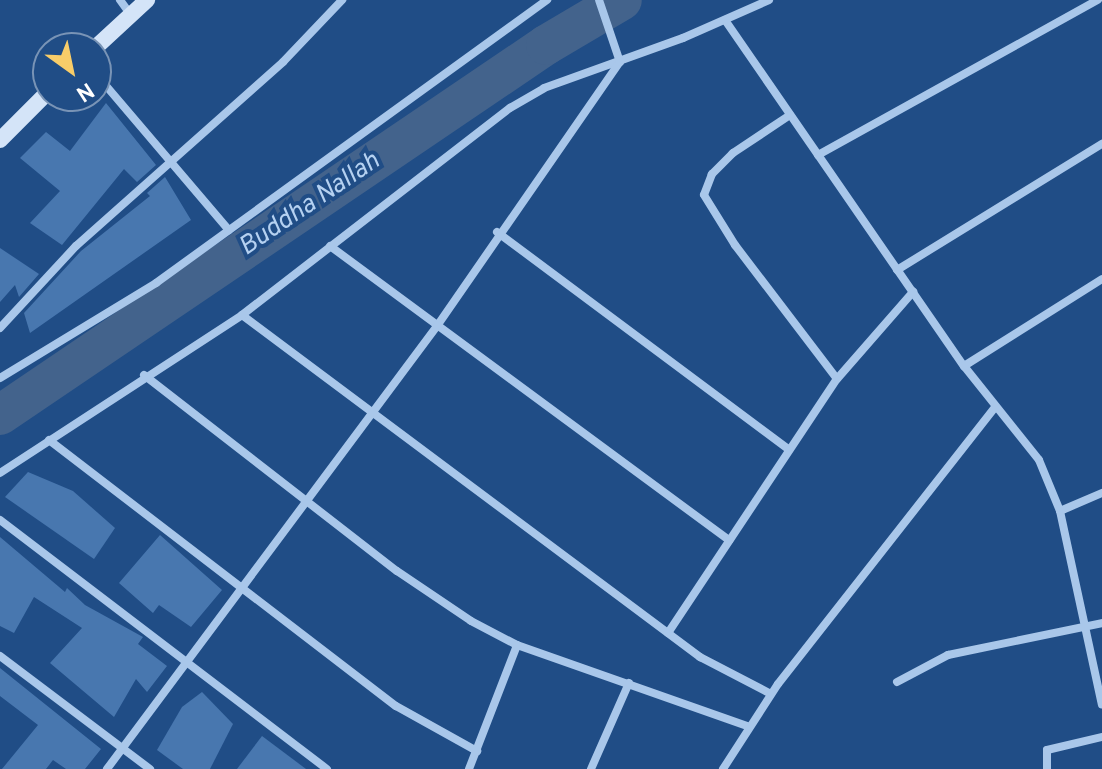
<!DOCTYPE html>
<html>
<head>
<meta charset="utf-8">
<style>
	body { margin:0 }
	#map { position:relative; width:1102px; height:769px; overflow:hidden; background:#204d86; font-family:Overpass,sans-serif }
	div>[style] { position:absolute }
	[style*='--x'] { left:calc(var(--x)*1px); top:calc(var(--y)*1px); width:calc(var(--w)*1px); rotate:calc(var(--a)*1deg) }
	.river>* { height:40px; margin:-20px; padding:0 20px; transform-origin:20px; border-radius:20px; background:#43638c }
	.building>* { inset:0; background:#4877af }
	.street>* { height:8px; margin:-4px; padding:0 4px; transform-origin:4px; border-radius:4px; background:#a9c7ea }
	.secondary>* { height:16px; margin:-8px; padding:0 8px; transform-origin:8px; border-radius:8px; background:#d4e4f8 }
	span { translate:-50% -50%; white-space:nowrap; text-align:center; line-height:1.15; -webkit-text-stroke:8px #204d86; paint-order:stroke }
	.water-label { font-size:26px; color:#b5d1f1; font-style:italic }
	.north { position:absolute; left:32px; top:32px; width:80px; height:80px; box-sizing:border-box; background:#204d86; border:2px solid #7994b6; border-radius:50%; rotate:147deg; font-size:22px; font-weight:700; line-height:32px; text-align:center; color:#fff }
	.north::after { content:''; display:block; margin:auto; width:28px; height:36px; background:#f8cd69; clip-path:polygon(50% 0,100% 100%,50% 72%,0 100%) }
</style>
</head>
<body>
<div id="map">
	<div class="river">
		<i style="--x:0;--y:415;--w:660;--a:-34.12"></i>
		<i style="--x:546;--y:45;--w:88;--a:-30.6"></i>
	</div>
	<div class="building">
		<i style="clip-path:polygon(106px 103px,156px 165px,137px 182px,124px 169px,62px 245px,30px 223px,60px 191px,20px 158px,46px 132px,70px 151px)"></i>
		<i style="clip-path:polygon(165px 177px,191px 220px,30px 333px,24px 313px,81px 251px,150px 196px,147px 193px)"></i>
		<i style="clip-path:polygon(0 248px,39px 274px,19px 297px,15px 285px,0 302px)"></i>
		<i style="clip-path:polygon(28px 472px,73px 491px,115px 528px,94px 559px,5px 497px)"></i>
		<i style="clip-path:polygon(160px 535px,222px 590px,191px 627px,159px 605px,153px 613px,119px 583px)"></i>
		<i style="clip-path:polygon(0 537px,65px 592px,67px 588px,85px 605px,143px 637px,138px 644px,167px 666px,147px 692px,136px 679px,114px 717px,50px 663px,82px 628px,34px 597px,14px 633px,0 626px)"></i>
		<i style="clip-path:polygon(0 668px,101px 749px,85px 769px,66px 769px,53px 760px,46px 769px,2px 769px,38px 725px,0 696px)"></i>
		<i style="clip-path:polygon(202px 692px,233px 724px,210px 769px,183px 769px,157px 750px,182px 707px)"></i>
		<i style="clip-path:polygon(262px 736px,306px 769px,237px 769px)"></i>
	</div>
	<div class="street">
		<i style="--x:120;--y:0;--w:19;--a:54"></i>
		<i style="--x:725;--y:20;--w:421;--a:55.4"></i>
		<i style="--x:964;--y:366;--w:120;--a:51.4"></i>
		<i style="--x:1039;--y:460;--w:55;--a:67.6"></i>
		<i style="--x:1060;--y:511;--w:198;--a:77.8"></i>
		<i style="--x:96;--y:74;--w:205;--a:49.6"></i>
		<i style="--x:790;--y:115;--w:69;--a:146.3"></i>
		<i style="--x:733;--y:153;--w:30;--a:135"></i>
		<i style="--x:712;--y:174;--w:22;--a:111"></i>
		<i style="--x:704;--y:195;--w:59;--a:58.2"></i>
		<i style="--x:735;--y:245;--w:168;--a:52.7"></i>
		<i style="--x:818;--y:155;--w:320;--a:-29"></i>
		<i style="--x:497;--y:232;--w:364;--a:36.7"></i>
		<i style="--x:330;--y:246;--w:496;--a:36.4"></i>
		<i style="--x:897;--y:270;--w:241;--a:-31.6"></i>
		<i style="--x:242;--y:315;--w:572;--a:36.75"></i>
		<i style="--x:700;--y:657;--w:80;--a:27.5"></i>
		<i style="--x:0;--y:328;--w:112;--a:-47.2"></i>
		<i style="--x:76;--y:246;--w:277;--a:-41.6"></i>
		<i style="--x:283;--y:62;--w:86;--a:-46.4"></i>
		<i style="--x:964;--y:366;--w:163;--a:-32.2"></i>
		<i style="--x:144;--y:375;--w:320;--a:37.8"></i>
		<i style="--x:397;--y:571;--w:89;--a:34"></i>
		<i style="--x:471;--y:621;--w:52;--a:27.6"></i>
		<i style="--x:517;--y:645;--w:244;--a:19.4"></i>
		<i style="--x:0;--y:378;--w:183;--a:-31.3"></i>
		<i style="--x:156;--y:283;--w:483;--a:-35.9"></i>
		<i style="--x:49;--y:440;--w:437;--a:37.5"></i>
		<i style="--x:396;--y:706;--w:93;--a:29.1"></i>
		<i style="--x:0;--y:473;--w:289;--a:-33.1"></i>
		<i style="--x:242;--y:315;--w:339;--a:-37.7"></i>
		<i style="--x:510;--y:108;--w:39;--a:-30"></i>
		<i style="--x:544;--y:88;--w:148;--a:-19.8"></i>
		<i style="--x:683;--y:38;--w:94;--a:-23.8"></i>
		<i style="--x:1060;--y:511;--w:46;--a:-23.2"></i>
		<i style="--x:0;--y:520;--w:411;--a:37.3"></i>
		<i style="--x:668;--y:633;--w:305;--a:-56.4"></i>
		<i style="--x:837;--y:379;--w:116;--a:-48.9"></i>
		<i style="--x:0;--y:656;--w:188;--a:37"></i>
		<i style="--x:897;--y:682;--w:58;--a:-27.9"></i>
		<i style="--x:948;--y:655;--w:157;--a:-11.7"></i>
		<i style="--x:107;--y:769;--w:552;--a:-53.32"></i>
		<i style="--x:437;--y:326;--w:321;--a:-55.3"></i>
		<i style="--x:620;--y:62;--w:65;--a:-108.7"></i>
		<i style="--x:469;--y:769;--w:133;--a:-68.8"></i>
		<i style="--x:591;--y:769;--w:94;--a:-66.2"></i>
		<i style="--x:723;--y:769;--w:101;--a:-57.1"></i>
		<i style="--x:778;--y:684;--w:352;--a:-51.9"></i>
		<i style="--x:1047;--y:769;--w:19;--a:-90"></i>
		<i style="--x:1047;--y:750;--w:57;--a:-13.3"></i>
	</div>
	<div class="secondary">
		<i style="--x:95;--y:48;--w:71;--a:-42.7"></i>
		<i style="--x:0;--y:140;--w:68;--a:-45"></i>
	</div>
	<div class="water-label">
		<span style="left:310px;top:205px;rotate:-34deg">Buddha Nallah</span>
	</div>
	<div class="north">N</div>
</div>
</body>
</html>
